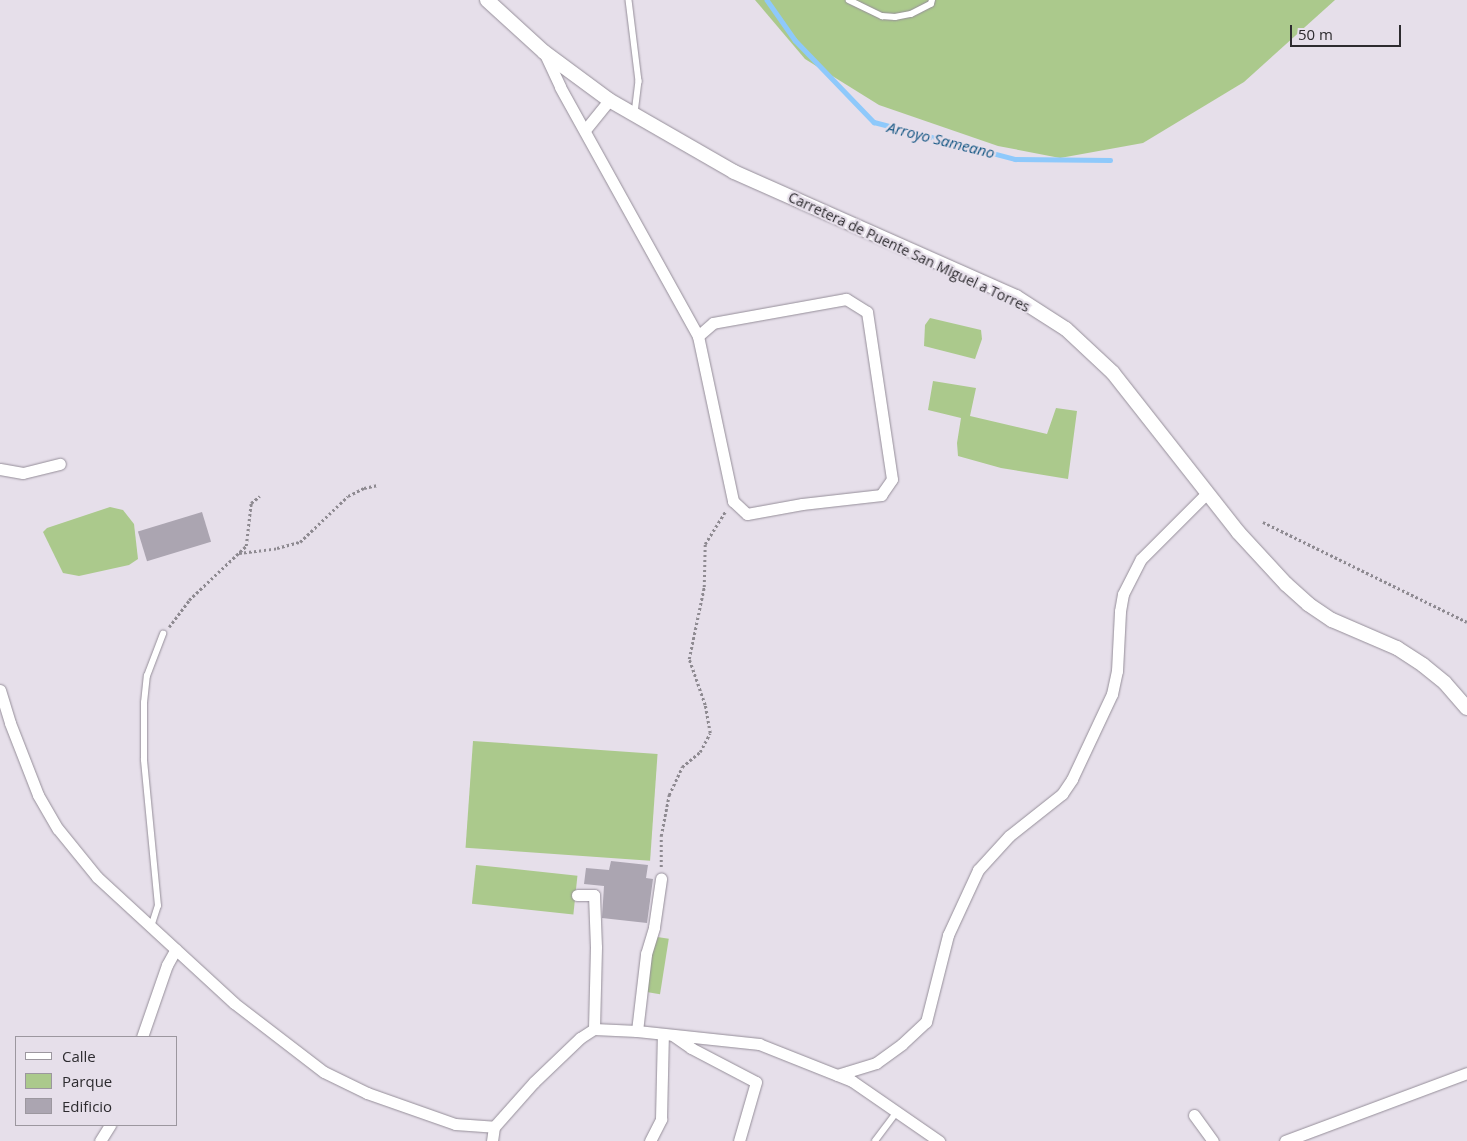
<!DOCTYPE html>
<html>
<head>
<meta charset="utf-8">
<style>
	body { margin:0 }
	#map { position:relative; width:1467px; height:1141px; overflow:hidden; background:#e6dfea; font-family:"Open Sans",sans-serif }
	div>[style] { position:absolute }
	[style*='--x'] { left:calc(var(--x)*1px); top:calc(var(--y)*1px); width:calc(var(--w)*1px); rotate:calc(var(--a)*1deg) }
	.green>* { inset:0; background:#abc98c; transform-origin:0 0 }
	.stream>* { height:4.5px; margin:-2.25px; padding:0 2.25px; transform-origin:2.25px; border-radius:2.25px; background:#8ec9fb }
	.building>* { inset:0; background:#aba5b1; transform-origin:0 0 }
	.path>* { height:2.5px; margin-top:-1.25px; transform-origin:0; background:repeating-linear-gradient(90deg,#8e8a91 0 2.5px,transparent 0 5px) }
	.roads { filter:drop-shadow(0 0 1px #958e99) drop-shadow(0 0 1px #958e99) }
	.service>* { height:5.5px; margin:-2.75px; padding:0 2.75px; transform-origin:2.75px; border-radius:2.75px; background:#fff }
	.minor>* { height:11px; margin:-5.5px; padding:0 5.5px; transform-origin:5.5px; border-radius:5.5px; background:#fff }
	.tertiary>* { height:14px; margin:-7px; padding:0 7px; transform-origin:7px; border-radius:7px; background:#fff }
	span { translate:-50% -50%; white-space:nowrap; text-align:center; line-height:1.15; -webkit-text-stroke:4.5px #e6dfea; paint-order:stroke }
	.street-label { font-size:14px; color:#2d2b2f }
	.water-label { font-size:15px; color:#115482; font-style:italic }
	.legend { position:absolute; left:15px; top:1036px; width:162px; height:90px; box-sizing:border-box; background:#e6dfea; border:1px solid #9c979f; margin:0; padding:6px 9px; list-style:none; font-size:15px; color:#2d2b2f }
	.legend li { display:flex; align-items:center; gap:10px; height:25px }
	.legend b { width:25px; border:1px solid #9c979f }
	.scale { position:absolute; left:1290px; top:25px; width:111px; height:22px; box-sizing:border-box; border:2px solid #2d2b2f; border-top:0; padding-left:6px; font-size:15px; line-height:18px; white-space:nowrap; color:#2d2b2f; -webkit-text-stroke:4px #e6dfea; paint-order:stroke }
</style>
</head>
<body>
<div id="map">
	<div class="green">
		<i style="clip-path:polygon(755px 0,1335px 0,1244px 82px,1143px 143px,1060px 158px,998px 146px,879px 105px,805px 59px)"></i>
		<i style="clip-path:polygon(930px 318px,981px 330px,982px 339px,975px 359px,924px 346px,925px 325px)"></i>
		<i style="clip-path:polygon(933px 381px,976px 388px,970px 416px,1047px 434px,1056px 408px,1077px 411px,1068px 479px,1001px 468px,958px 456px,957px 443px,961px 418px,928px 410px)"></i>
		<i style="clip-path:polygon(110px 507px,123px 510px,134px 524px,138px 559px,129px 565px,79px 576px,63px 573px,43px 532px,47px 528px)"></i>
		<i style="left:473px;top:741px;width:185px;height:107px;rotate:4deg"></i>
		<i style="left:476px;top:865px;width:102px;height:39px;rotate:6deg"></i>
		<i style="left:651px;top:936px;width:18px;height:56px;rotate:9deg"></i>
	</div>
	<div class="stream">
		<i style="--x:767;--y:0;--w:49;--a:55"></i>
		<i style="--x:795;--y:40;--w:114;--a:46.1"></i>
		<i style="--x:874;--y:122;--w:146;--a:14.7"></i>
		<i style="--x:1015;--y:159;--w:95;--a:0.6"></i>
	</div>
	<div class="building">
		<i style="left:202px;top:512px;width:31px;height:67px;rotate:73deg"></i>
		<i style="clip-path:polygon(611px 861px,648px 865px,646px 878px,653px 879px,647px 923px,602px 918px,604px 886px,584px 884px,586px 868px,609px 870px)"></i>
	</div>
	<div class="path">
		<i style="--x:1263;--y:522;--w:227;--a:26.1"></i>
		<i style="--x:239;--y:553;--w:38;--a:-7"></i>
		<i style="--x:277;--y:548;--w:24;--a:-15"></i>
		<i style="--x:300;--y:542;--w:66;--a:-43.8"></i>
		<i style="--x:348;--y:496;--w:18;--a:-27"></i>
		<i style="--x:364;--y:488;--w:14;--a:-12"></i>
		<i style="--x:169;--y:627;--w:34;--a:-53"></i>
		<i style="--x:189;--y:600;--w:79;--a:-43.5"></i>
		<i style="--x:246;--y:546;--w:43;--a:-83.4"></i>
		<i style="--x:251;--y:503;--w:11;--a:-38"></i>
		<i style="--x:661;--y:867;--w:31;--a:-90"></i>
		<i style="--x:661;--y:836;--w:42;--a:-79"></i>
		<i style="--x:669;--y:795;--w:31;--a:-65"></i>
		<i style="--x:682;--y:767;--w:23;--a:-40"></i>
		<i style="--x:700;--y:752;--w:21;--a:-62"></i>
		<i style="--x:710;--y:733;--w:28;--a:-100"></i>
		<i style="--x:705;--y:705;--w:49;--a:-109.2"></i>
		<i style="--x:689;--y:659;--w:74;--a:-78.2"></i>
		<i style="--x:704;--y:587;--w:43;--a:-88.7"></i>
		<i style="--x:705;--y:544;--w:39;--a:-58"></i>
	</div>
	<div class="roads">
		<div class="service">
			<i style="--x:629;--y:0;--w:82;--a:83"></i>
			<i style="--x:639;--y:81;--w:33;--a:97"></i>
			<i style="--x:849;--y:0;--w:37;--a:26"></i>
			<i style="--x:882;--y:16;--w:13;--a:4"></i>
			<i style="--x:895;--y:17;--w:16;--a:-11"></i>
			<i style="--x:911;--y:14;--w:22;--a:-27"></i>
			<i style="--x:931;--y:4;--w:4;--a:-76"></i>
			<i style="--x:151;--y:927;--w:22;--a:-72"></i>
			<i style="--x:158;--y:906;--w:147;--a:-95.5"></i>
			<i style="--x:144;--y:760;--w:57;--a:-90"></i>
			<i style="--x:144;--y:703;--w:27;--a:-84"></i>
			<i style="--x:147;--y:676;--w:45;--a:-69.1"></i>
			<i style="--x:875;--y:1141;--w:36;--a:-53"></i>
		</div>
		<div class="minor">
			<i style="--x:544;--y:52;--w:38;--a:65"></i>
			<i style="--x:560;--y:87;--w:285;--a:61"></i>
			<i style="--x:698;--y:336;--w:169;--a:78"></i>
			<i style="--x:733;--y:501;--w:19;--a:43"></i>
			<i style="--x:747;--y:514;--w:56;--a:-10.3"></i>
			<i style="--x:802;--y:504;--w:80;--a:-6.5"></i>
			<i style="--x:881;--y:495;--w:19;--a:-55"></i>
			<i style="--x:892;--y:479;--w:169;--a:-98.5"></i>
			<i style="--x:867;--y:312;--w:25;--a:-148"></i>
			<i style="--x:846;--y:299;--w:135;--a:169.8"></i>
			<i style="--x:713;--y:323;--w:20;--a:139"></i>
			<i style="--x:585;--y:130;--w:38;--a:-51"></i>
			<i style="--x:0;--y:469;--w:23;--a:10"></i>
			<i style="--x:23;--y:473;--w:38;--a:-14"></i>
			<i style="--x:0;--y:690;--w:34;--a:73"></i>
			<i style="--x:10;--y:723;--w:77;--a:68.7"></i>
			<i style="--x:38;--y:795;--w:39;--a:60"></i>
			<i style="--x:58;--y:829;--w:62;--a:50.9"></i>
			<i style="--x:97;--y:877;--w:186;--a:42.6"></i>
			<i style="--x:234;--y:1003;--w:113;--a:37.5"></i>
			<i style="--x:324;--y:1072;--w:48;--a:26"></i>
			<i style="--x:367;--y:1093;--w:93;--a:19.4"></i>
			<i style="--x:455;--y:1124;--w:39;--a:4"></i>
			<i style="--x:494;--y:1127;--w:60;--a:-48.4"></i>
			<i style="--x:534;--y:1082;--w:64;--a:-43.7"></i>
			<i style="--x:580;--y:1038;--w:17;--a:-33"></i>
			<i style="--x:594;--y:1029;--w:43;--a:2.7"></i>
			<i style="--x:637;--y:1031;--w:123;--a:6.1"></i>
			<i style="--x:759;--y:1044;--w:100;--a:21.7"></i>
			<i style="--x:852;--y:1081;--w:106;--a:34.6"></i>
			<i style="--x:577;--y:895;--w:17;--a:0"></i>
			<i style="--x:594;--y:895;--w:52;--a:87.8"></i>
			<i style="--x:596;--y:947;--w:82;--a:91.4"></i>
			<i style="--x:637;--y:1031;--w:78;--a:-83.3"></i>
			<i style="--x:646;--y:954;--w:28;--a:-73"></i>
			<i style="--x:654;--y:927;--w:49;--a:-81.7"></i>
			<i style="--x:674;--y:1036;--w:21;--a:35"></i>
			<i style="--x:691;--y:1048;--w:73;--a:27.6"></i>
			<i style="--x:756;--y:1082;--w:61;--a:106.1"></i>
			<i style="--x:142;--y:1037;--w:76;--a:-70.9"></i>
			<i style="--x:167;--y:965;--w:18;--a:-61"></i>
			<i style="--x:837;--y:1075;--w:41;--a:-17.1"></i>
			<i style="--x:876;--y:1063;--w:32;--a:-36"></i>
			<i style="--x:902;--y:1044;--w:33;--a:-43"></i>
			<i style="--x:926;--y:1022;--w:90;--a:-75.8"></i>
			<i style="--x:948;--y:935;--w:72;--a:-65.2"></i>
			<i style="--x:978;--y:870;--w:46;--a:-47.6"></i>
			<i style="--x:1009;--y:836;--w:68;--a:-38.4"></i>
			<i style="--x:1062;--y:794;--w:18;--a:-56"></i>
			<i style="--x:1072;--y:779;--w:94;--a:-64.8"></i>
			<i style="--x:1112;--y:694;--w:24;--a:-78"></i>
			<i style="--x:1117;--y:671;--w:60;--a:-87.1"></i>
			<i style="--x:1120;--y:611;--w:17;--a:-80"></i>
			<i style="--x:1123;--y:594;--w:39;--a:-63"></i>
			<i style="--x:1141;--y:559;--w:93;--a:-45"></i>
			<i style="--x:1194;--y:1115;--w:32;--a:54"></i>
			<i style="--x:100;--y:1141;--w:19;--a:-58"></i>
			<i style="--x:492;--y:1141;--w:14;--a:-82"></i>
			<i style="--x:650;--y:1141;--w:25;--a:-63"></i>
			<i style="--x:661;--y:1119;--w:85;--a:-88.7"></i>
			<i style="--x:1285;--y:1141;--w:194;--a:-20.5"></i>
		</div>
		<div class="tertiary">
			<i style="--x:487;--y:0;--w:77;--a:42.4"></i>
			<i style="--x:544;--y:52;--w:81;--a:36.4"></i>
			<i style="--x:609;--y:100;--w:144;--a:29.9"></i>
			<i style="--x:734;--y:172;--w:308;--a:23.9"></i>
			<i style="--x:1016;--y:297;--w:59;--a:32.6"></i>
			<i style="--x:1066;--y:329;--w:64;--a:43.1"></i>
			<i style="--x:1113;--y:373;--w:202;--a:51.8"></i>
			<i style="--x:1238;--y:532;--w:71;--a:47.3"></i>
			<i style="--x:1286;--y:584;--w:30;--a:42"></i>
			<i style="--x:1308;--y:604;--w:29;--a:34"></i>
			<i style="--x:1332;--y:620;--w:71;--a:23.3"></i>
			<i style="--x:1397;--y:648;--w:31;--a:33"></i>
			<i style="--x:1423;--y:665;--w:28;--a:39"></i>
			<i style="--x:1445;--y:683;--w:33;--a:49"></i>
		</div>
	</div>
	<div class="street-label">
		<span style="left:909px;top:252px;rotate:25deg">Carretera de Puente San Miguel a Torres</span>
	</div>
	<div class="water-label">
		<span style="left:941px;top:140px;rotate:14deg">Arroyo Sameano</span>
	</div>
	<ul class="legend">
	<li><b style="height:6px;background:#fff"></b>Calle</li>
	<li><b style="height:14px;background:#abc98c"></b>Parque</li>
	<li><b style="height:14px;background:#aba5b1"></b>Edificio</li>
	</ul>
	<div class="scale">50 m</div>
</div>
</body>
</html>
